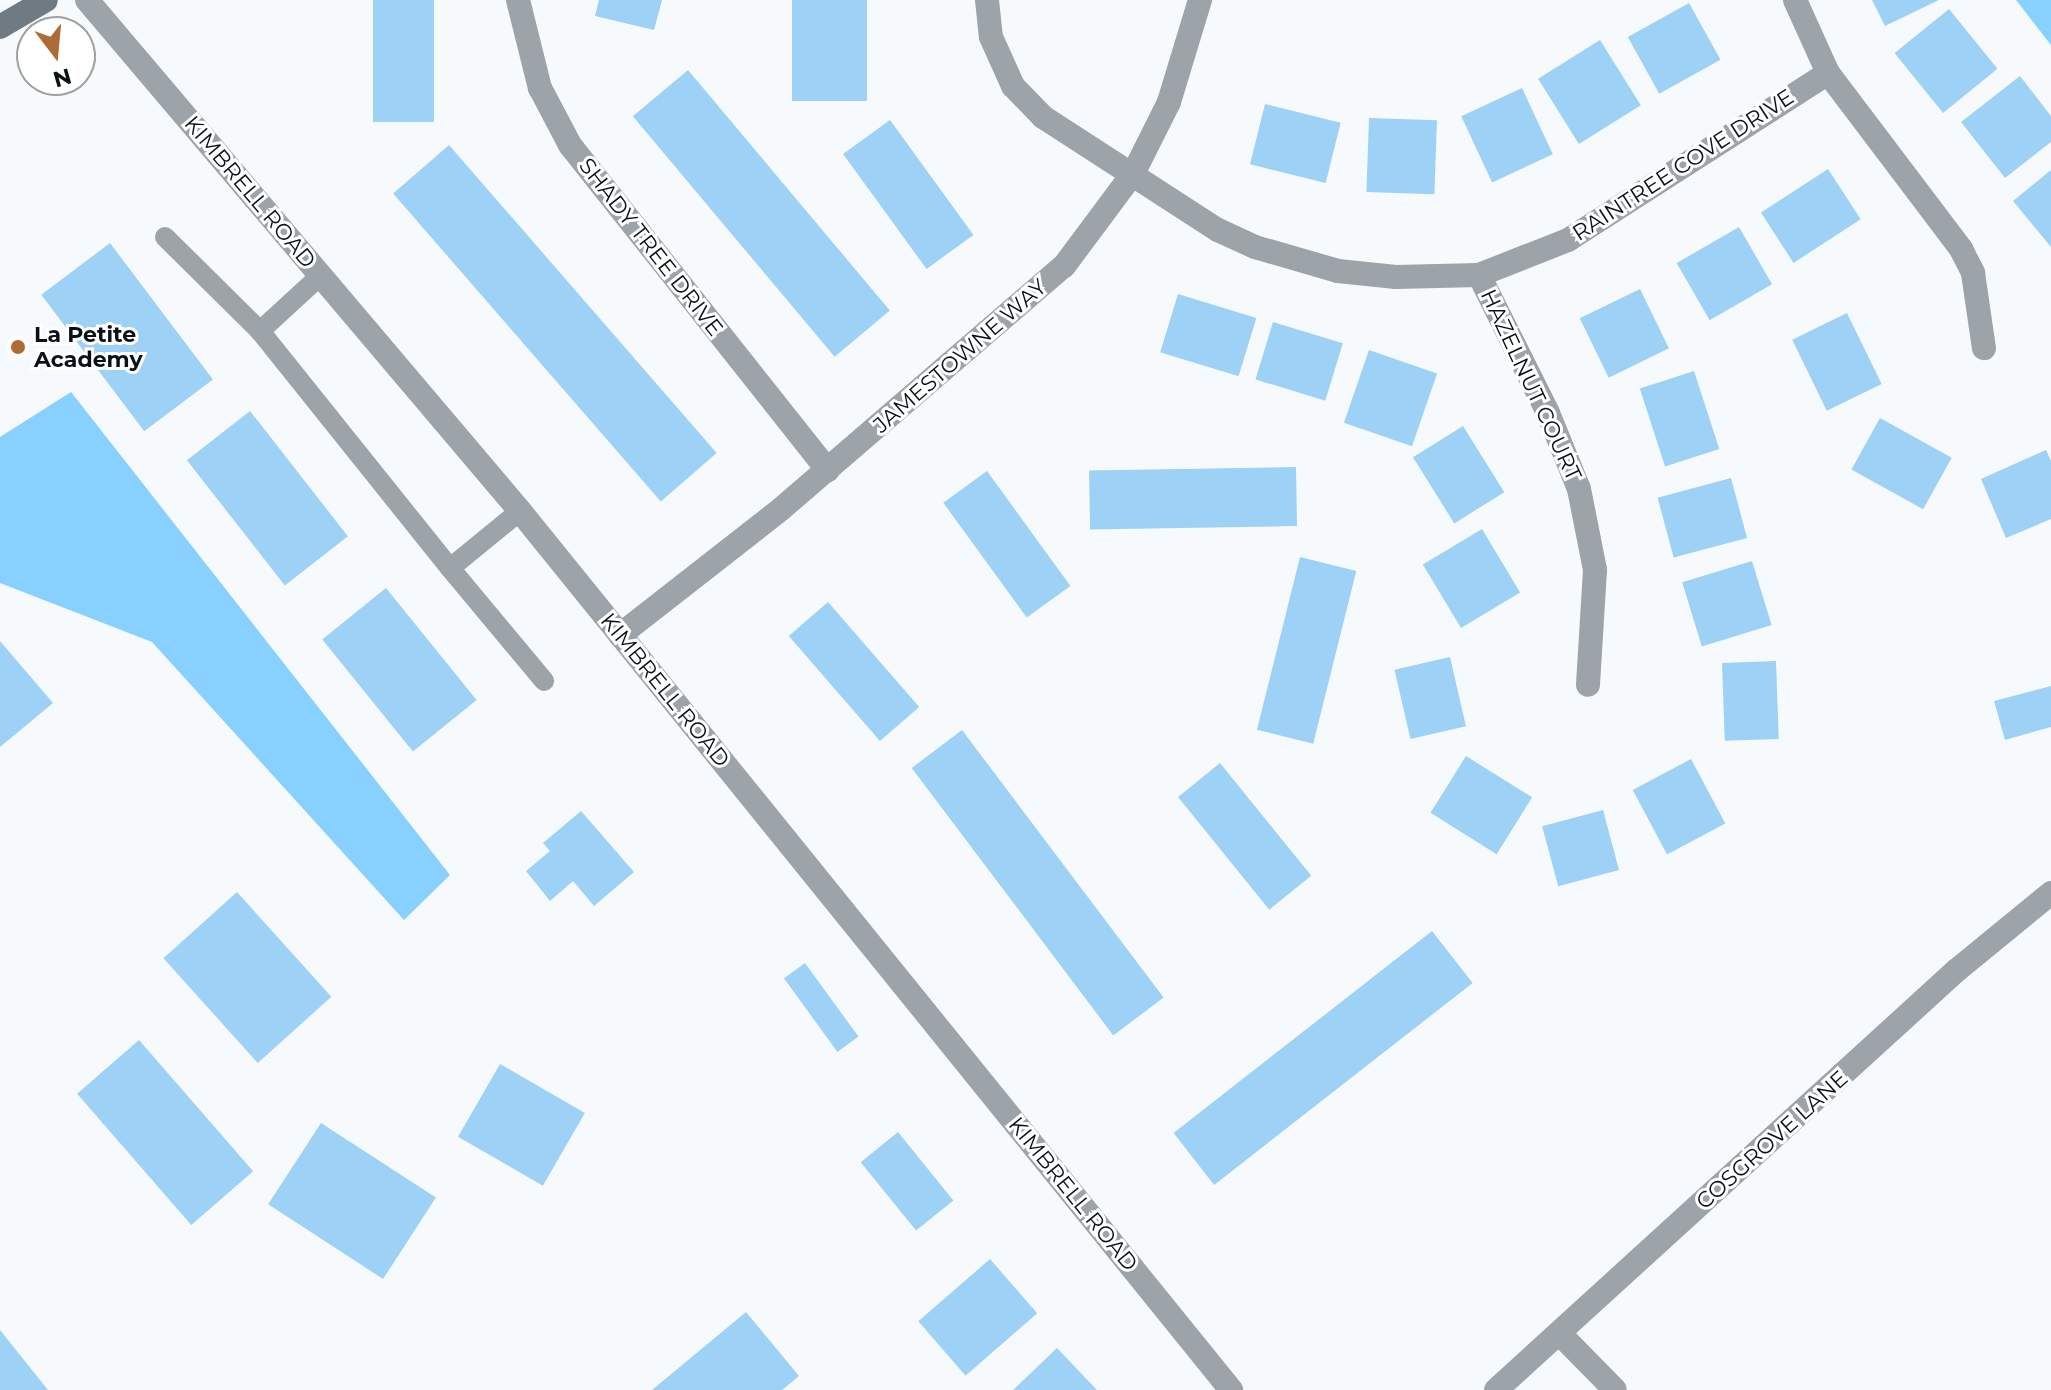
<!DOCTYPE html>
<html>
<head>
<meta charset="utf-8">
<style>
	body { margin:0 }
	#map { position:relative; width:2051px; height:1390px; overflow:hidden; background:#f7fafd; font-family:Montserrat,sans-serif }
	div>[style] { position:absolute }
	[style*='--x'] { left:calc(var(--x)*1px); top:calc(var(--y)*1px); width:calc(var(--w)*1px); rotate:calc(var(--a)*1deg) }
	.forest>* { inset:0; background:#88d0ff }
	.building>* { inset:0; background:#9dd1f5; transform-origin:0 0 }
	.lane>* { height:20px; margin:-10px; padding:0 10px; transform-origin:10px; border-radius:10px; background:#9ca3a9 }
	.street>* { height:24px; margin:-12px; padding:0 12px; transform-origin:12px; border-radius:12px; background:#9ca3a9 }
	.secondary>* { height:24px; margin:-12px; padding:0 12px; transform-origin:12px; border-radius:12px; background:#6f7a82 }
	.dots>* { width:22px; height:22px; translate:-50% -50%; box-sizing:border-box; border:4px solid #fff; border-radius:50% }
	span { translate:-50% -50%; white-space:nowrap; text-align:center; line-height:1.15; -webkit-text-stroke:6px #fff; paint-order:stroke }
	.street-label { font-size:22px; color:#0b1216 }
	.poi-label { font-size:22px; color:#0b1216; font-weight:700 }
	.left { translate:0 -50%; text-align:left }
	.north { position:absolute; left:16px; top:16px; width:80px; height:80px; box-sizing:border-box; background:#fff; border:2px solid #9da0a2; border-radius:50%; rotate:164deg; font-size:22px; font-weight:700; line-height:32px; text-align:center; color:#0b1216 }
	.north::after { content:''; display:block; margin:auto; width:28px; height:36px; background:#ad6c35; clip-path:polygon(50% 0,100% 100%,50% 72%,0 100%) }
</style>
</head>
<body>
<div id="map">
	<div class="forest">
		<i style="clip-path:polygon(2016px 0,2051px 0,2051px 45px)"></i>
		<i style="clip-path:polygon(71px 392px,450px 875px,404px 920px,152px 642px,0 583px,0 437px)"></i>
	</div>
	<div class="building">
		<i style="left:373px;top:0;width:61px;height:122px"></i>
		<i style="clip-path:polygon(599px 0,662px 0,654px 30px,595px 16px)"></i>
		<i style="left:792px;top:0;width:75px;height:101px"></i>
		<i style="clip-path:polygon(1872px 0,1939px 0,1885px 26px)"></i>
		<i style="left:1689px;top:3px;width:65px;height:70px;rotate:61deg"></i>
		<i style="left:1949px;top:9px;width:77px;height:70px;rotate:51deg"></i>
		<i style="left:1600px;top:40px;width:77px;height:73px;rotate:58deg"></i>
		<i style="left:688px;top:70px;width:314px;height:72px;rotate:50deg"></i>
		<i style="clip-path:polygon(2020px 76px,2051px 116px,2051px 142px,2005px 178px,1961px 122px)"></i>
		<i style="left:1522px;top:88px;width:73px;height:67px;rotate:65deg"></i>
		<i style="left:1265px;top:104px;width:78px;height:62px;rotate:14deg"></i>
		<i style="left:1369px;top:118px;width:68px;height:74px;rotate:2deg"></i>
		<i style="left:890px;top:120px;width:142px;height:58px;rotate:54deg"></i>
		<i style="left:449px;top:145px;width:408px;height:74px;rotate:49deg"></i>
		<i style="left:1828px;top:169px;width:60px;height:80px;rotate:57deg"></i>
		<i style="clip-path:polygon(2051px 170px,2051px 247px,2013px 201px)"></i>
		<i style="left:1739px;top:227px;width:66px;height:72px;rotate:60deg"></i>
		<i style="left:110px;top:243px;width:171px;height:86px;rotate:53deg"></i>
		<i style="left:1640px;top:289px;width:66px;height:67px;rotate:64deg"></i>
		<i style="left:1178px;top:294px;width:82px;height:61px;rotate:17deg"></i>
		<i style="left:1847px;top:313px;width:79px;height:61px;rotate:64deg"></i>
		<i style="left:1273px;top:322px;width:73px;height:60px;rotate:17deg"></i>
		<i style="left:1369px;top:350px;width:72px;height:77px;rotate:19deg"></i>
		<i style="left:1694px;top:371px;width:82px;height:57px;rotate:72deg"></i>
		<i style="left:250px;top:411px;width:159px;height:80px;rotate:52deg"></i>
		<i style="left:1880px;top:418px;width:82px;height:59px;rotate:29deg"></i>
		<i style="left:1463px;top:426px;width:78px;height:59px;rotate:58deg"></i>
		<i style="clip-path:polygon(2046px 450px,2051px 461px,2051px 519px,2006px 538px,1981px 479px)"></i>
		<i style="left:1296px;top:467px;width:59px;height:207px;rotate:89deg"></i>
		<i style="left:987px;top:471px;width:142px;height:54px;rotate:54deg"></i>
		<i style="left:1731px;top:478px;width:62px;height:76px;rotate:75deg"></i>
		<i style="left:1482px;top:529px;width:74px;height:69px;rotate:59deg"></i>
		<i style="left:1300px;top:557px;width:58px;height:178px;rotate:14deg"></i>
		<i style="left:1752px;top:561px;width:67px;height:73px;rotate:73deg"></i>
		<i style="left:386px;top:588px;width:144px;height:82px;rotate:51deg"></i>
		<i style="left:828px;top:602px;width:139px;height:52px;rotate:49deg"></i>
		<i style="clip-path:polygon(0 641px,53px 703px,0 747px)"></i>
		<i style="left:1450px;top:657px;width:71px;height:57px;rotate:77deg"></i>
		<i style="left:1776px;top:661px;width:78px;height:54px;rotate:88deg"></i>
		<i style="clip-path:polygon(2051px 686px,2051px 727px,2005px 740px,1994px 701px)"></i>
		<i style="left:962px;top:730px;width:335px;height:63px;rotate:53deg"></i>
		<i style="left:1466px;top:756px;width:78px;height:67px;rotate:32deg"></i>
		<i style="left:1691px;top:759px;width:73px;height:66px;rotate:62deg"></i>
		<i style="left:1220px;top:763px;width:145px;height:54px;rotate:51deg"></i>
		<i style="left:1603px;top:810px;width:62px;height:63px;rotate:75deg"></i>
		<i style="clip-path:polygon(581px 811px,634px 872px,594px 906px,573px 881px,550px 901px,526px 871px,550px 851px,543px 843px)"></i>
		<i style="left:237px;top:892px;width:141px;height:99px;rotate:48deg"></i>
		<i style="left:1432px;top:931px;width:66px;height:328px;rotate:52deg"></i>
		<i style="left:805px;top:963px;width:91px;height:26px;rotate:54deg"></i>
		<i style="left:139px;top:1040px;width:174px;height:82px;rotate:49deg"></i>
		<i style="left:500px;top:1064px;width:98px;height:84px;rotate:30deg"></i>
		<i style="left:321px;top:1123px;width:137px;height:97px;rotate:33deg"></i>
		<i style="left:898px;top:1132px;width:88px;height:48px;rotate:51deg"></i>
		<i style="left:990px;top:1259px;width:72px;height:95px;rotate:49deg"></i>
		<i style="clip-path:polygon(746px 1312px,799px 1376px,782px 1390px,652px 1390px)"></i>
		<i style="clip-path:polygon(0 1330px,48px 1390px,0 1390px)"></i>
		<i style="clip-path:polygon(1057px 1348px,1097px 1390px,1013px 1390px)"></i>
	</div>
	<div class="lane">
		<i style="--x:165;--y:237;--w:134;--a:44.7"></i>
		<i style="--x:321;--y:275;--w:83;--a:137.4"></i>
		<i style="--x:260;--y:331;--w:304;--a:51.3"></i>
		<i style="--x:520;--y:511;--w:90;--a:140.8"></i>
		<i style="--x:450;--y:568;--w:147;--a:50.2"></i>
	</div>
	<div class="street">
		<i style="--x:87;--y:0;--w:670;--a:49.72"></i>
		<i style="--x:520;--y:511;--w:1131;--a:51.03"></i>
		<i style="--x:518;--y:0;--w:91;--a:76"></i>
		<i style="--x:540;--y:88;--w:64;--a:62.2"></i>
		<i style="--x:570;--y:145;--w:415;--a:51.6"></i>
		<i style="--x:987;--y:0;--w:37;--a:84"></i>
		<i style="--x:991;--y:37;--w:54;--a:65.8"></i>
		<i style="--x:1013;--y:86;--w:43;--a:45.9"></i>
		<i style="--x:1043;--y:117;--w:208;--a:32.9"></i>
		<i style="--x:1218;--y:230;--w:41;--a:24.7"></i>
		<i style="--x:1255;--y:247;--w:86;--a:16.1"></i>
		<i style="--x:1338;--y:271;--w:58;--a:5.9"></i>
		<i style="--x:1396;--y:277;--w:83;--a:-1.4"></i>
		<i style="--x:1479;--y:275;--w:96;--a:-21.5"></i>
		<i style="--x:1568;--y:240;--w:309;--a:-32.7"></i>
		<i style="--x:1795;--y:0;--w:80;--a:65.7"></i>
		<i style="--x:1828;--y:73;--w:221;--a:52.9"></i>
		<i style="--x:1961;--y:249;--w:27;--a:63"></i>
		<i style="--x:1973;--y:273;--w:76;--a:81.7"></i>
		<i style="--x:1479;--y:275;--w:154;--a:63.4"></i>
		<i style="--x:1548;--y:413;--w:82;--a:67.8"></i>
		<i style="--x:1579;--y:489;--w:83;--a:78.8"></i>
		<i style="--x:1595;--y:570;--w:115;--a:93.5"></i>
		<i style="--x:620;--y:635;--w:204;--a:-38"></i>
		<i style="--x:781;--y:509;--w:373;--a:-40.7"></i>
		<i style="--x:1064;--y:266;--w:117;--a:-53.3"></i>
		<i style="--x:1134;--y:172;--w:78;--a:-63.4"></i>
		<i style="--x:1169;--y:102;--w:107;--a:-73.1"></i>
		<i style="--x:1560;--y:1334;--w:78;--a:45.5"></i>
		<i style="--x:1496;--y:1390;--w:624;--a:-42.34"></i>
		<i style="--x:1957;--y:970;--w:122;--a:-39.3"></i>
	</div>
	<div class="secondary">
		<i style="--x:0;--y:27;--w:53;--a:-30.4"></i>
	</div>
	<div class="dots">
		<i style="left:18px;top:347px;background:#ad6c35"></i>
	</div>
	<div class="street-label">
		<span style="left:1683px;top:165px;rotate:-33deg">RAINTREE COVE DRIVE</span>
		<span style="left:250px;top:192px;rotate:50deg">KIMBRELL ROAD</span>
		<span style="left:651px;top:247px;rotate:52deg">SHADY TREE DRIVE</span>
		<span style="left:960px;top:356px;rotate:-41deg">JAMESTOWNE WAY</span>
		<span style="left:1531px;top:385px;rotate:65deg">HAZELNUT COURT</span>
		<span style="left:665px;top:690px;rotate:51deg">KIMBRELL ROAD</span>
		<span style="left:1772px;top:1140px;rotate:-42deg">COSGROVE LANE</span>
		<span style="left:1073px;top:1194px;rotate:51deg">KIMBRELL ROAD</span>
	</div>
	<div class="poi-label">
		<span class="left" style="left:34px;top:347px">La Petite<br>Academy</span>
	</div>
	<div class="north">N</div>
</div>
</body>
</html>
